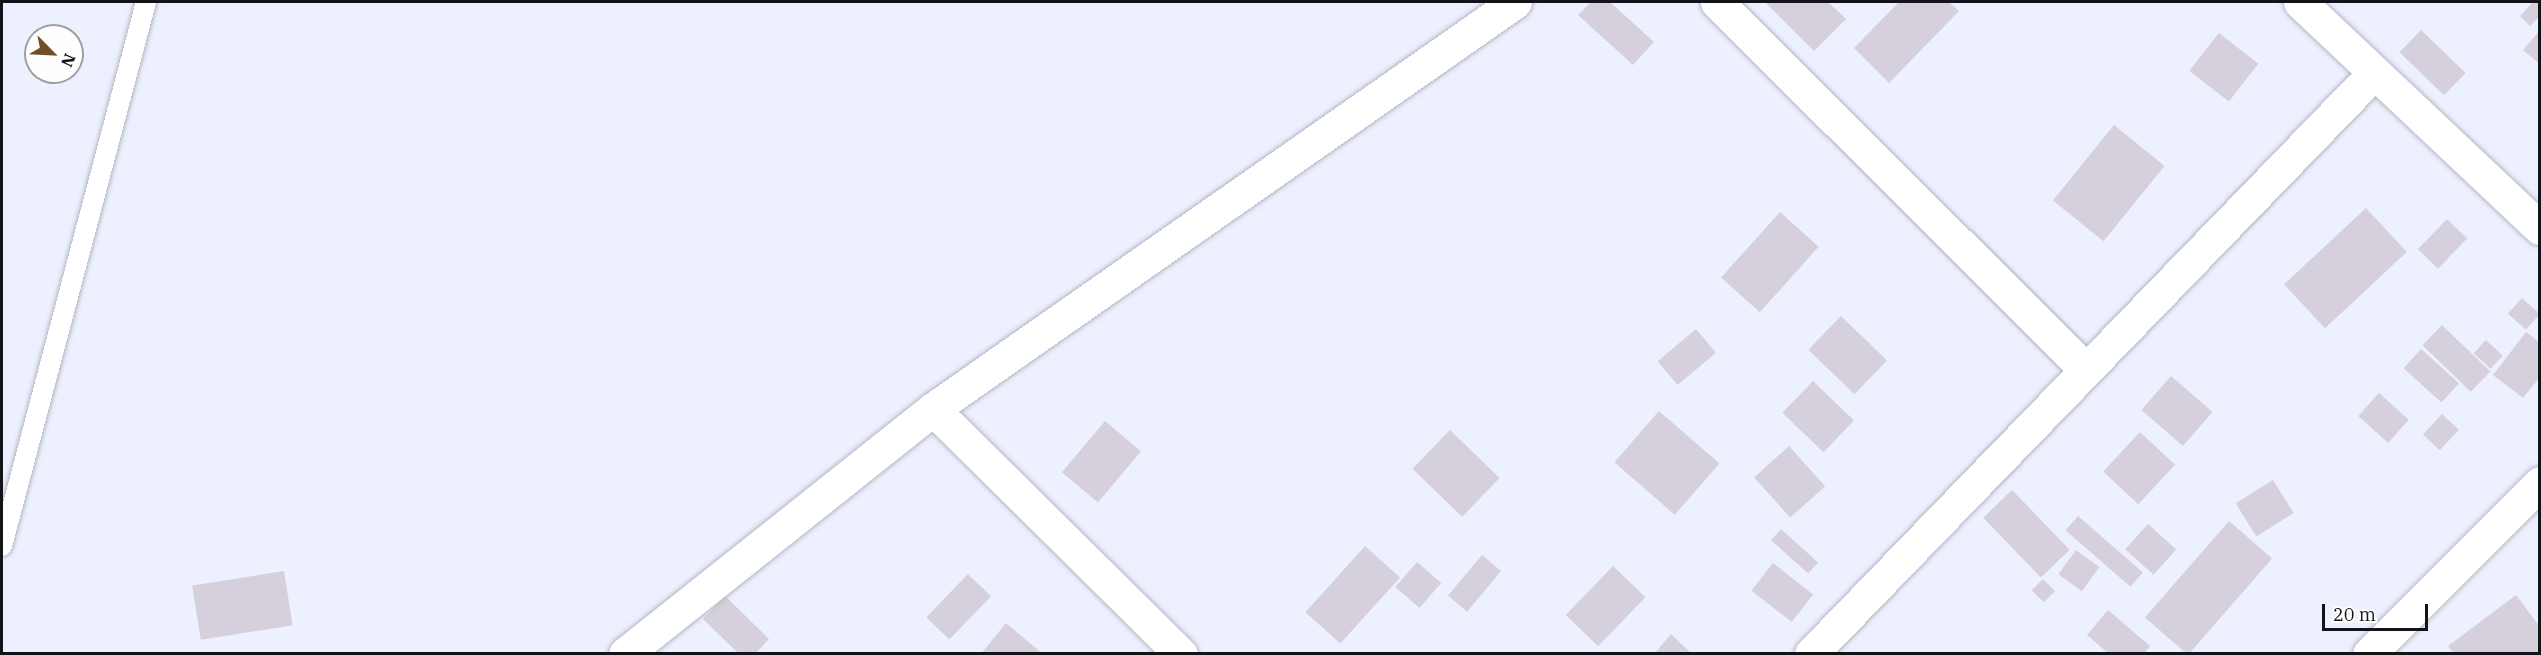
<!DOCTYPE html>
<html>
<head>
<meta charset="utf-8">
<style>
	body { margin:0 }
	#map { position:relative; width:2541px; height:655px; overflow:hidden; background:#edf0fe; font-family:"IBM Plex Serif",serif }
	div>[style] { position:absolute }
	[style*='--x'] { left:calc(var(--x)*1px); top:calc(var(--y)*1px); width:calc(var(--w)*1px); rotate:calc(var(--a)*1deg) }
	.building>* { inset:0; background:#d6d0dd; transform-origin:0 0 }
	.roads { filter:drop-shadow(0 0 2px #b4b7c4) drop-shadow(0 0 2px #b4b7c4) }
	.service>* { height:20px; margin:-10px; padding:0 10px; transform-origin:10px; border-radius:10px; background:#fff }
	.minor>* { height:33px; margin:-16.5px; padding:0 16.5px; transform-origin:16.5px; border-radius:16.5px; background:#fff }
	span { translate:-50% -50%; white-space:nowrap; text-align:center; line-height:1.15; -webkit-text-stroke:6px #fefefe; paint-order:stroke }
	.frame { position:absolute; inset:0; border:3px solid #131419; pointer-events:none }
	.north { position:absolute; left:24px; top:24px; width:60px; height:60px; box-sizing:border-box; background:#fefefe; border:2px solid #a0a0a2; border-radius:50%; rotate:114deg; font-size:16px; font-weight:700; line-height:24px; text-align:center; color:#131419 }
	.north::after { content:''; display:block; margin:auto; width:21px; height:27px; background:#714f27; clip-path:polygon(50% 0,100% 100%,50% 72%,0 100%) }
	.scale { position:absolute; left:2322px; top:604px; width:106px; height:27px; box-sizing:border-box; border:3px solid #131419; border-top:0; padding-left:8px; font-size:18px; line-height:21px; white-space:nowrap; color:#131419; -webkit-text-stroke:4px #fefefe; paint-order:stroke }
</style>
</head>
<body>
<div id="map">
	<div class="building">
		<i style="clip-path:polygon(1591px 2px,1610px 2px,1654px 42px,1633px 65px,1578px 15px)"></i>
		<i style="clip-path:polygon(1765px 2px,1828px 2px,1846px 19px,1814px 51px)"></i>
		<i style="clip-path:polygon(1899px 2px,1949px 2px,1959px 11px,1889px 83px,1854px 48px)"></i>
		<i style="clip-path:polygon(2533px 2px,2540px 2px,2540px 16px,2530px 26px,2520px 16px)"></i>
		<i style="left:2421px;top:30px;width:62px;height:31px;rotate:44deg"></i>
		<i style="clip-path:polygon(2540px 30px,2540px 64px,2523px 50px)"></i>
		<i style="left:2219px;top:33px;width:50px;height:48px;rotate:38deg"></i>
		<i style="left:2114px;top:125px;width:65px;height:97px;rotate:39deg"></i>
		<i style="left:2366px;top:208px;width:60px;height:112px;rotate:47deg"></i>
		<i style="left:1780px;top:212px;width:52px;height:88px;rotate:42deg"></i>
		<i style="left:2447px;top:219px;width:28px;height:42px;rotate:44deg"></i>
		<i style="left:2522px;top:298px;width:24px;height:21px;rotate:42deg"></i>
		<i style="left:1841px;top:316px;width:64px;height:47px;rotate:44deg"></i>
		<i style="left:2442px;top:325px;width:67px;height:28px;rotate:44deg"></i>
		<i style="left:1696px;top:329px;width:31px;height:50px;rotate:50deg"></i>
		<i style="clip-path:polygon(2526px 332px,2540px 343px,2540px 377px,2523px 398px,2493px 375px)"></i>
		<i style="left:2486px;top:340px;width:23px;height:18px;rotate:43deg"></i>
		<i style="left:2421px;top:349px;width:51px;height:26px;rotate:42deg"></i>
		<i style="left:2171px;top:376px;width:55px;height:45px;rotate:41deg"></i>
		<i style="left:1813px;top:381px;width:57px;height:44px;rotate:44deg"></i>
		<i style="left:2379px;top:393px;width:40px;height:31px;rotate:42deg"></i>
		<i style="left:1659px;top:411px;width:80px;height:68px;rotate:41deg"></i>
		<i style="left:2442px;top:414px;width:23px;height:28px;rotate:43deg"></i>
		<i style="left:1105px;top:421px;width:47px;height:67px;rotate:40deg"></i>
		<i style="left:1450px;top:430px;width:69px;height:54px;rotate:44deg"></i>
		<i style="left:2140px;top:432px;width:48px;height:54px;rotate:43deg"></i>
		<i style="left:1789px;top:446px;width:54px;height:47px;rotate:48deg"></i>
		<i style="left:2273px;top:480px;width:39px;height:44px;rotate:58deg"></i>
		<i style="left:2012px;top:490px;width:83px;height:40px;rotate:46deg"></i>
		<i style="left:2078px;top:516px;width:86px;height:19px;rotate:41deg"></i>
		<i style="left:2229px;top:521px;width:57px;height:128px;rotate:41deg"></i>
		<i style="left:2148px;top:524px;width:38px;height:34px;rotate:42deg"></i>
		<i style="left:1781px;top:529px;width:50px;height:15px;rotate:42deg"></i>
		<i style="left:1365px;top:546px;width:47px;height:89px;rotate:42deg"></i>
		<i style="left:2076px;top:550px;width:29px;height:30px;rotate:36deg"></i>
		<i style="left:1482px;top:555px;width:25px;height:53px;rotate:40deg"></i>
		<i style="left:1417px;top:562px;width:32px;height:33px;rotate:41deg"></i>
		<i style="left:1773px;top:563px;width:51px;height:35px;rotate:38deg"></i>
		<i style="left:1613px;top:566px;width:45px;height:68px;rotate:44deg"></i>
		<i style="left:284px;top:571px;width:55px;height:93px;rotate:81deg"></i>
		<i style="left:968px;top:574px;width:32px;height:60px;rotate:44deg"></i>
		<i style="left:2043px;top:579px;width:17px;height:16px;rotate:45deg"></i>
		<i style="clip-path:polygon(2516px 595px,2540px 627px,2540px 654px,2454px 654px,2448px 646px)"></i>
		<i style="clip-path:polygon(725px 596px,769px 639px,755px 654px,739px 654px,703px 619px)"></i>
		<i style="clip-path:polygon(2108px 610px,2150px 646px,2144px 654px,2109px 654px,2087px 635px)"></i>
		<i style="clip-path:polygon(1006px 623px,1043px 654px,981px 654px)"></i>
		<i style="clip-path:polygon(1671px 634px,1692px 654px,1654px 654px)"></i>
	</div>
	<div class="roads">
		<div class="service">
			<i style="--x:2;--y:546;--w:563;--a:-75.17"></i>
		</div>
		<div class="minor">
			<i style="--x:1717;--y:2;--w:518;--a:44.92"></i>
			<i style="--x:2300;--y:2;--w:330;--a:43.3"></i>
			<i style="--x:933;--y:409;--w:349;--a:44.7"></i>
			<i style="--x:625;--y:654;--w:394;--a:-38.5"></i>
			<i style="--x:933;--y:409;--w:710;--a:-34.97"></i>
			<i style="--x:1811;--y:654;--w:809;--a:-45.9"></i>
			<i style="--x:2369;--y:654;--w:242;--a:-45"></i>
		</div>
	</div>
	<div class="frame"></div>
	<div class="north">N</div>
	<div class="scale">20 m</div>
</div>
</body>
</html>
